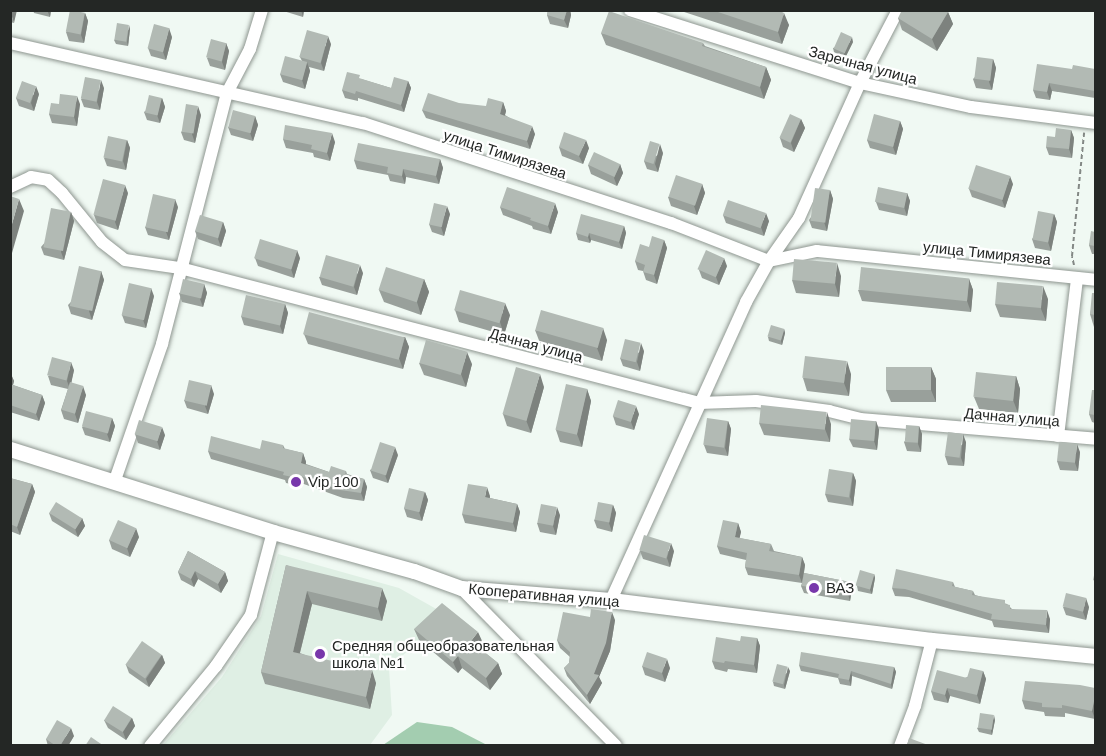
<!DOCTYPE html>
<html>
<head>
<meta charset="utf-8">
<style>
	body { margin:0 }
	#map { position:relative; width:1106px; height:756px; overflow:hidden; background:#f0f9f3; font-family:Arial,sans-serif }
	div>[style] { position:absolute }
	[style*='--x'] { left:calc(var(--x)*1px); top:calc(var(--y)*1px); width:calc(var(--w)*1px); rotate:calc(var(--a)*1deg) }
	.built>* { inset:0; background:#dfefe4 }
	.forest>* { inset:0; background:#a3cdb0 }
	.path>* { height:2px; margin-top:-1px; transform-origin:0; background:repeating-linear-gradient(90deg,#838885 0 4.5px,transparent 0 7.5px) }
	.roads { filter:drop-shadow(0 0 2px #8e9690) drop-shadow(0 0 2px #8e9690) }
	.minor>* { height:12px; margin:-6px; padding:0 6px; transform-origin:6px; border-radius:6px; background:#fff }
	.tertiary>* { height:15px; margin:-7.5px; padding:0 7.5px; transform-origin:7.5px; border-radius:7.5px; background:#fff }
	.wall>* { inset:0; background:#99a09b }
	.shaded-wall>* { inset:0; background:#7d827e }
	.building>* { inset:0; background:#b2bab4; transform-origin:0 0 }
	.dots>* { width:16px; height:16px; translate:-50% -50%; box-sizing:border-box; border:3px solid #fff; border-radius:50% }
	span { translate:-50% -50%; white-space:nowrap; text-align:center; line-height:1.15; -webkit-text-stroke:4.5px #fff; paint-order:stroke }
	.street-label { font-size:15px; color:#242725 }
	.poi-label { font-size:15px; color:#242725 }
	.left { translate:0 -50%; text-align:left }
	.frame { position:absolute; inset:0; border:12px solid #242725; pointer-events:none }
</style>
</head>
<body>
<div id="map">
	<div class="built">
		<i style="clip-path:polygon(278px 554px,399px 588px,447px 615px,389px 668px,392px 715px,370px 745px,162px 746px,222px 677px,261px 616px)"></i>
	</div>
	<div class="forest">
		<i style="clip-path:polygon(417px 722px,452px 727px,487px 745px,383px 745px)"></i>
	</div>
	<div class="path">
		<i style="--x:1074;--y:265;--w:9;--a:-103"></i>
		<i style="--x:1072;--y:256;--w:124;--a:-84.4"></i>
	</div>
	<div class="roads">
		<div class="minor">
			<i style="--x:630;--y:10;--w:241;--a:17.6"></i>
			<i style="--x:860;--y:83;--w:114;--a:12.2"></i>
			<i style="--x:971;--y:107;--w:126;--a:7.3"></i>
			<i style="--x:10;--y:43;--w:362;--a:12.8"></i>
			<i style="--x:363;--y:123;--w:324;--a:18"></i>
			<i style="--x:671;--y:223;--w:105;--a:21.2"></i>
			<i style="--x:769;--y:261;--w:49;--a:-11.8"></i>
			<i style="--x:817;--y:251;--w:281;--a:5.9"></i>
			<i style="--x:10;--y:187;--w:23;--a:-25"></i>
			<i style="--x:31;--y:177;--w:17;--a:10"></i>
			<i style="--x:48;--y:180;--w:19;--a:43"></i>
			<i style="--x:62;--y:193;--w:63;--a:50.8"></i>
			<i style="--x:102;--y:242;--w:29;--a:38"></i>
			<i style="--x:125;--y:260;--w:56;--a:8.3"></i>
			<i style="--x:180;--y:268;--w:536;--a:14.58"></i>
			<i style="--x:699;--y:403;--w:57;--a:-2"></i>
			<i style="--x:756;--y:401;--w:74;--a:7.8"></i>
			<i style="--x:829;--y:411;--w:32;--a:14"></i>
			<i style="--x:860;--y:419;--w:237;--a:4.8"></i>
			<i style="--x:1058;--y:436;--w:159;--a:-83.1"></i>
			<i style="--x:115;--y:480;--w:144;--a:-70.9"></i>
			<i style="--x:162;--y:344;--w:259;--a:-75.5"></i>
			<i style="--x:227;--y:93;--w:50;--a:-62.4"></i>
			<i style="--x:250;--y:49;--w:41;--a:-72.9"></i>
			<i style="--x:461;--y:588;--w:221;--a:45.5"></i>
			<i style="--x:611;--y:600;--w:327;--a:-65.6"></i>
			<i style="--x:746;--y:302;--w:47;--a:-60.7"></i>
			<i style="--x:769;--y:261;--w:52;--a:-55.1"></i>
			<i style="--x:799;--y:218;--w:148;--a:-65.7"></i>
			<i style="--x:860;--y:83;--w:82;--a:-62.5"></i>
			<i style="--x:150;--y:746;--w:104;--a:-50.5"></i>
			<i style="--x:216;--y:666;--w:62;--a:-55.5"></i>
			<i style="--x:251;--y:615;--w:86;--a:-75.2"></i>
			<i style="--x:900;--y:746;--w:43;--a:-69.4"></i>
			<i style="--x:915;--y:706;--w:68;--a:-75.6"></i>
		</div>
		<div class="tertiary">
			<i style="--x:10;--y:449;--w:276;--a:17.5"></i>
			<i style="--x:273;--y:532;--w:146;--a:15.5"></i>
			<i style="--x:414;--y:571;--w:50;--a:19.9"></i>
			<i style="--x:461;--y:588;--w:150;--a:4.6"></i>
			<i style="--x:611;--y:600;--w:323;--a:7.1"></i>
			<i style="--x:932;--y:640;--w:165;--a:5.6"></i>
		</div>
	</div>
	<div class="wall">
		<i style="clip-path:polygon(10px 10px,14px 23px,10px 22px)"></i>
		<i style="clip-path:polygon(33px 10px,51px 10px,50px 17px,34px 13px)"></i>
		<i style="clip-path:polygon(280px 10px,304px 10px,303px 17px)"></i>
		<i style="clip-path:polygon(548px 10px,570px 10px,571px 15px,568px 28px,550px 24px,547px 15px)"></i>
		<i style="clip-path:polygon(678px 10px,778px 10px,789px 25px,782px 44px)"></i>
		<i style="clip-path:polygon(948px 12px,953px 24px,937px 51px,902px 30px,898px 18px)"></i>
		<i style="clip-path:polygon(85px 13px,88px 21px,84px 43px,69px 41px,66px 32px)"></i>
		<i style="clip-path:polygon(130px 29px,128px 46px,116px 44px,114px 40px)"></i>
		<i style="clip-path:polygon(601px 33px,703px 43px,705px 46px,766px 67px,771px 80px,764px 99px,606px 45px)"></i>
		<i style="clip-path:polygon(172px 37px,166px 60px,151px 56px,148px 48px)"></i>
		<i style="clip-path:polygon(853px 42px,845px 58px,834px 52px,833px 48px)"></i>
		<i style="clip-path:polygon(226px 43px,229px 51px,225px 70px,210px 66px,207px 58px)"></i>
		<i style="clip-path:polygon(331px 44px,324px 71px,309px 67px,310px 71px,305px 89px,283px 82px,280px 74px,302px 61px,300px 57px)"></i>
		<i style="clip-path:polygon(993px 59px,996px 68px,992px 90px,976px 88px,973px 79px)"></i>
		<i style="clip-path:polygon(1072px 69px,1095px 69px,1095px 98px,1052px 91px,1050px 100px,1036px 98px,1033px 90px)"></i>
		<i style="clip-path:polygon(361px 79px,391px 88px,408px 81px,411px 88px,404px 112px,358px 98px,358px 101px,345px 98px,342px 90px)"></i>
		<i style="clip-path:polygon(104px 88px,100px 110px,84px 107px,81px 99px)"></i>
		<i style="clip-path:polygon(39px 94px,34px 111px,19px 106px,16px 98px)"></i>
		<i style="clip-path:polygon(162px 98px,165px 107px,160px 123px,147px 120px,144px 112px)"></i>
		<i style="clip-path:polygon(503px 102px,506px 111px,505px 115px,535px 134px,530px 149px,426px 118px,422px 110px,486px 106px)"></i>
		<i style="clip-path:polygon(59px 104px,80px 104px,77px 126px,52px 123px,49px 114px)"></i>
		<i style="clip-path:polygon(201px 115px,195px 143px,184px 140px,181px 132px)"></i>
		<i style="clip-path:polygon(255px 116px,258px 125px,253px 141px,231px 135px,228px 127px)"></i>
		<i style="clip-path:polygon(801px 119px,805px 128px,794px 152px,783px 147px,780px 138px)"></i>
		<i style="clip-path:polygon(900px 121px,903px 129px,896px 155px,870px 148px,867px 140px)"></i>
		<i style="clip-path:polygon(1071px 130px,1074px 138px,1072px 158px,1049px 155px,1046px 147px,1055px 137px)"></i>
		<i style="clip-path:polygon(283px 139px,335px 142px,330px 161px,314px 157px,313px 153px,286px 148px)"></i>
		<i style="clip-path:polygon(127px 140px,130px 148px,126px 170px,107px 166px,104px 158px)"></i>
		<i style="clip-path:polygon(559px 147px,589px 148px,583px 164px,562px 156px)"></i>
		<i style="clip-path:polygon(663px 153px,658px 172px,647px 169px,644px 161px)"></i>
		<i style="clip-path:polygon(440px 159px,443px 168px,439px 184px,406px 177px,405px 184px,390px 181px,388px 175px,357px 169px,354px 160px)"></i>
		<i style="clip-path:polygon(620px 164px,623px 173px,617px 186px,591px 174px,588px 165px)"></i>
		<i style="clip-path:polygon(702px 184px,705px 193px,697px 215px,671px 206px,668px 197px)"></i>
		<i style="clip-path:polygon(1013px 184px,1005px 208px,972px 197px,969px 189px)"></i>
		<i style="clip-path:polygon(830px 190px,833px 199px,827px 231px,812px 228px,809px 220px)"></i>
		<i style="clip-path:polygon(128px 193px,118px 230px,97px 223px,94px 215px)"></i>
		<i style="clip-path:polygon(907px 193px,910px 201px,907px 216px,879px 210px,876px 202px)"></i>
		<i style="clip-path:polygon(178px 207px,169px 240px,148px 235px,145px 227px)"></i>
		<i style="clip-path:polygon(500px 207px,558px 212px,551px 234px,533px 229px,532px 226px,503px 215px)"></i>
		<i style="clip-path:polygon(71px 212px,74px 221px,64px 260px,44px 255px,41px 247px)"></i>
		<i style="clip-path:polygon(450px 214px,444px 236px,432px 232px,429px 224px)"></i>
		<i style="clip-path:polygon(1054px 214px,1057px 222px,1051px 251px,1035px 248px,1032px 239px)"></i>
		<i style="clip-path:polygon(723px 215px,769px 221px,764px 236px,726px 223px)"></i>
		<i style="clip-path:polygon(223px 222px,226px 231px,221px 247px,198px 239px,195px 231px)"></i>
		<i style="clip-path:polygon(624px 226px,626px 233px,622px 249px,591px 240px,590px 243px,578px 240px,576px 233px)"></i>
		<i style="clip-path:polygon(1095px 232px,1095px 254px,1092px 254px,1089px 245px)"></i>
		<i style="clip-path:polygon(664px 240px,667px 248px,657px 284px,646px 280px,643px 271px,638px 270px,635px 261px,649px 247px)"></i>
		<i style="clip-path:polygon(255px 258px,300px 258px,294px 278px,258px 266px)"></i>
		<i style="clip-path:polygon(727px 266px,719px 285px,702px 278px,699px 270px)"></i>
		<i style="clip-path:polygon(101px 271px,104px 280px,92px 320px,71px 314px,68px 305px)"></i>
		<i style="clip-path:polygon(363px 273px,357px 295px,322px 285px,319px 277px)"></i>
		<i style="clip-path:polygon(841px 276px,839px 297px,796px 293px,792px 280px)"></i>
		<i style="clip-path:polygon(424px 279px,429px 292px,421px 315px,384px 302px,379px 290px)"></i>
		<i style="clip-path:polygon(969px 279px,973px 290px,971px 312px,862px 301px,858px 290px)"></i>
		<i style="clip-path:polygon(204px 284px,207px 293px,203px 307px,182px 302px,179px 293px)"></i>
		<i style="clip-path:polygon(1095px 293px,1095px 327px,1094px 327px,1090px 314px)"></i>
		<i style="clip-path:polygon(154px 296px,146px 328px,125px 323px,122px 315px)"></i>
		<i style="clip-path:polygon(1048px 299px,1046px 321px,1000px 317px,995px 304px)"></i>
		<i style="clip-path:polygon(285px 304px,288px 313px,283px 334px,244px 325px,241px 316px)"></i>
		<i style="clip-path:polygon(455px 310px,510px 315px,504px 335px,459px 322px)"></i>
		<i style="clip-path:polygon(784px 329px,785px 333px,782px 345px,769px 341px,768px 337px)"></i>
		<i style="clip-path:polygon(535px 330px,607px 340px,602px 361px,540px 343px)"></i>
		<i style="clip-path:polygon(304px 334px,405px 337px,409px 347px,403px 369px,308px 344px)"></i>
		<i style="clip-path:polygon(644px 351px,640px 371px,623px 366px,620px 358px)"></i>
		<i style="clip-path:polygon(419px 363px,472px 364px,466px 387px,424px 375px)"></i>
		<i style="clip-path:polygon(931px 367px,936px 379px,936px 402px,891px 402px,886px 390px)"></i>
		<i style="clip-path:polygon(74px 370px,71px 383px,86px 395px,78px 423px,64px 419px,61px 410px,68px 389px,51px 385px,48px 376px)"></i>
		<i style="clip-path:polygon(10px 373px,14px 381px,13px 385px,42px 395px,45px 403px,39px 421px,10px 412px)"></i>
		<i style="clip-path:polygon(851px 374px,849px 396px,807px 391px,803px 378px)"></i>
		<i style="clip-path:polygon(1016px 376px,1020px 389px,1018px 413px,979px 409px,974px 397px)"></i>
		<i style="clip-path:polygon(544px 387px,531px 433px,507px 426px,503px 414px)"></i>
		<i style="clip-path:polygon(587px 389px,591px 401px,582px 447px,560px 442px,556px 430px)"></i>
		<i style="clip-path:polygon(1095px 390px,1095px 423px,1092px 422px,1089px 414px)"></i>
		<i style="clip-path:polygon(214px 394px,208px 414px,187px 408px,184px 400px)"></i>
		<i style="clip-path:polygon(639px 414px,634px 430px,616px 425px,613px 416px)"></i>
		<i style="clip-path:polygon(112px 418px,115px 426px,110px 442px,85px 435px,82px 427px)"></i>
		<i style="clip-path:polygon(728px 421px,731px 429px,728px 456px,707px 453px,704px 445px)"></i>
		<i style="clip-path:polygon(876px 421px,879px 430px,877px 450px,853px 447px,849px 439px)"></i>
		<i style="clip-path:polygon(759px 423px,831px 424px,830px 442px,764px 435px)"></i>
		<i style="clip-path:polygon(919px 426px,922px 434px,921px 452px,907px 451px,904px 442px)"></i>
		<i style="clip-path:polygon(135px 434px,165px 435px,160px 450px,138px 443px)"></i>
		<i style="clip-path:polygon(966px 442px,964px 466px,948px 465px,945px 456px)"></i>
		<i style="clip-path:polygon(283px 445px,285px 449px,303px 453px,306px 462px,306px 464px,329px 472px,346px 471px,347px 474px,364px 479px,367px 487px,364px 501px,343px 498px,301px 483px,301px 486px,286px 483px,285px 480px,211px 459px,208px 451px,260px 449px)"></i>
		<i style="clip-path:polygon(1080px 452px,1078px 471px,1060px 470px,1057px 461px)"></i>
		<i style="clip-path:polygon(398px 455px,388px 483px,373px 478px,370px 470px)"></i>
		<i style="clip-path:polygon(853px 473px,856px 481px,853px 506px,828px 502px,825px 494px)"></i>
		<i style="clip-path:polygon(10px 478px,32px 484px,35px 492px,20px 535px,10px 531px)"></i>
		<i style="clip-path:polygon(425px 492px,428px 500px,422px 521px,407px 517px,404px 508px)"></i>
		<i style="clip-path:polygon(490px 496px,490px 498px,517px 504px,520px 512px,516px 532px,465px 523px,462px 514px)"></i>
		<i style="clip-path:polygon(613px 505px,616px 513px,612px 532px,597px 528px,594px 520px)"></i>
		<i style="clip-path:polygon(49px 513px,82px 518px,85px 526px,78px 537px,52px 521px)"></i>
		<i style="clip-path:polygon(560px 515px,556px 535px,540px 532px,537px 523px)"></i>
		<i style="clip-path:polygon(738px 523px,741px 532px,739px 538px,771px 544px,774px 551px,802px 557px,805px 565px,804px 573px,850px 582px,852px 589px,850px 601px,804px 593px,801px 586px,802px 583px,748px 575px,745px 567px,746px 560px,720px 554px,717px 546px)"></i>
		<i style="clip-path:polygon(139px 537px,130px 557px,112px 549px,109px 540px)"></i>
		<i style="clip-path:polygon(188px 551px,225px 572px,228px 581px,221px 593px,198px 579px,194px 587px,181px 580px,178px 572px)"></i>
		<i style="clip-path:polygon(640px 551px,674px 551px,670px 567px,643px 559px)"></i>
		<i style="clip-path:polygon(286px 565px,387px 601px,382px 621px,312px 604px,300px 653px,376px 683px,370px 709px,265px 684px,261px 672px)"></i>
		<i style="clip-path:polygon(874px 574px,875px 578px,872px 594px,858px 591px,857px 586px)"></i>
		<i style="clip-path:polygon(953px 582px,955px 587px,973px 591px,975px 595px,1007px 604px,1012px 609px,1050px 619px,1049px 633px,994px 627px,992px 621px,909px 597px,895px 596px,892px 588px)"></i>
		<i style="clip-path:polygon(1063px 607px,1089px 607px,1086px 620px,1066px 615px)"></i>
		<i style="clip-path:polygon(590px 617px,615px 620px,610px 651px,599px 677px,602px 683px,590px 704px,567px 676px,564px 668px,569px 663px,570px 657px,560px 648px,557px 640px)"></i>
		<i style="clip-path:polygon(414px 629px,483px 643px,479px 648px,498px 663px,502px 674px,490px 690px,462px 668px,458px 673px,419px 640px)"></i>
		<i style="clip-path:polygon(757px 638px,760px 646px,757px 673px,728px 669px,727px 672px,715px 669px,712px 661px,740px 641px)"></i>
		<i style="clip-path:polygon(162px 655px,165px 663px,149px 687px,129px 673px,126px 665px)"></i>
		<i style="clip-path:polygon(799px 665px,894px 667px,896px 672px,892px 689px,852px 676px,851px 686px,840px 684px,838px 678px,801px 671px)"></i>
		<i style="clip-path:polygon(642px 666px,670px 668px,665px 682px,645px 675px)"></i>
		<i style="clip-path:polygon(790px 671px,785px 689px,774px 686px,773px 682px)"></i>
		<i style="clip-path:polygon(983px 671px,986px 679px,980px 704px,950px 696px,948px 703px,934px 700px,931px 691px)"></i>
		<i style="clip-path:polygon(1095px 688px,1095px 719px,1065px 713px,1065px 717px,1045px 716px,1044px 712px,1025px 709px,1022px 700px)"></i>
		<i style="clip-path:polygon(132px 718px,135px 726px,126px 740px,108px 728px,104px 720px)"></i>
		<i style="clip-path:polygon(995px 720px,992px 735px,979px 732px,977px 728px)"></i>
		<i style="clip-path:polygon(74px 736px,68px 746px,48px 746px,46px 739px)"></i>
	</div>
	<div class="shaded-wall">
		<i style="clip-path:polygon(12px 10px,17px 10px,14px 23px,11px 14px)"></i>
		<i style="clip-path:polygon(47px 10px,51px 10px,50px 17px)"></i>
		<i style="clip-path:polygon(301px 10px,304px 10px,303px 17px)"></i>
		<i style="clip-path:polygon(567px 10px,570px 10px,571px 15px,568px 28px,564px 20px)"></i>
		<i style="clip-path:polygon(948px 12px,953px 24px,937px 51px,932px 39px)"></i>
		<i style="clip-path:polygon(85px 13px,88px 21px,84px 43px,81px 35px)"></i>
		<i style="clip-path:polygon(784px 13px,789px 25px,782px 44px,778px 32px)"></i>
		<i style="clip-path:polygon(129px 25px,130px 29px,128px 46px,127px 42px)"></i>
		<i style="clip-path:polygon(169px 28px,172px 37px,166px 60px,163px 52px)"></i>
		<i style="clip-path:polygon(328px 36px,331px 44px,324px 71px,321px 63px)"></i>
		<i style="clip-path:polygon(852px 37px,853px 42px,845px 58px,844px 54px)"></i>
		<i style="clip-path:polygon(226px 43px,229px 51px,225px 70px,222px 62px)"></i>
		<i style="clip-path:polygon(993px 59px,996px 68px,992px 90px,989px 82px)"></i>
		<i style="clip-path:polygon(307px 62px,310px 71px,305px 89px,302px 80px)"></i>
		<i style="clip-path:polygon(766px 67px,771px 80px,764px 99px,760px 87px)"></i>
		<i style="clip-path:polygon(101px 80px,104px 88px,100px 110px,97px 102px)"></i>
		<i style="clip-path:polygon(408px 81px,411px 88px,404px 112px,401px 105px)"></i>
		<i style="clip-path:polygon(1049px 83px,1052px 91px,1050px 100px,1047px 92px)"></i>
		<i style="clip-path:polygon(36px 86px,39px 94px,34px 111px,31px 103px)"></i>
		<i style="clip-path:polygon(77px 96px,80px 104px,77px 126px,74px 117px)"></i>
		<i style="clip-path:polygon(162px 98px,165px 107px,160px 123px,157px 115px)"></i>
		<i style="clip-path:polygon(503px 102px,506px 111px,503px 122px,500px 114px)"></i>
		<i style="clip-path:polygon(198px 106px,201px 115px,195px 143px,192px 134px)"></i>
		<i style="clip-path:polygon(255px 116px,258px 125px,253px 141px,250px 133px)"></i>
		<i style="clip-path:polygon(801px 119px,805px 128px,794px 152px,791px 143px)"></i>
		<i style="clip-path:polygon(900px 121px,903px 129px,896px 155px,893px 147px)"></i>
		<i style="clip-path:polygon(532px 126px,535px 134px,530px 149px,527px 141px)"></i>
		<i style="clip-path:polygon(1071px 130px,1074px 138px,1072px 158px,1069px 149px)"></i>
		<i style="clip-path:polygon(332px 133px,335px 142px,330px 161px,327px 153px)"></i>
		<i style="clip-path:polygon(127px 140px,130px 148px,126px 170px,123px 161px)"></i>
		<i style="clip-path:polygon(586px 140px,589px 148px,583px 164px,579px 156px)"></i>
		<i style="clip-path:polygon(660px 144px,663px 153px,658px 172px,655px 164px)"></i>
		<i style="clip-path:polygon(440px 159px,443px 168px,439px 184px,436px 176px)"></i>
		<i style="clip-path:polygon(620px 164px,623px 173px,617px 186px,614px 178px)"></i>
		<i style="clip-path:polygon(403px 169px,406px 177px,405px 184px,402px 176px)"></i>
		<i style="clip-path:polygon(1010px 176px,1013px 184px,1005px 208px,1002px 200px)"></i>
		<i style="clip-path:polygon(702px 184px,705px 193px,697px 215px,694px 206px)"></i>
		<i style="clip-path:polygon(125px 185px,128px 193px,118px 230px,115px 222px)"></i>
		<i style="clip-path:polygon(830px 190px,833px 199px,827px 231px,824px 222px)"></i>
		<i style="clip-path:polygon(907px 193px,910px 201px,907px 216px,904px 207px)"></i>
		<i style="clip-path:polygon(19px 199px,24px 211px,12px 253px,10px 248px,10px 231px)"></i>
		<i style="clip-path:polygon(175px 199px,178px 207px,169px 240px,166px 232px)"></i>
		<i style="clip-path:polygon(555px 203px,558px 212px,551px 234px,548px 226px)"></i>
		<i style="clip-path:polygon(447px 206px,450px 214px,444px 236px,441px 227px)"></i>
		<i style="clip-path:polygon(71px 212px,74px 221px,64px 260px,61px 252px)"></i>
		<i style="clip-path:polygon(766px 213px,769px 221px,764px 236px,761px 227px)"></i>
		<i style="clip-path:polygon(1054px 214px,1057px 222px,1051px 251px,1048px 242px)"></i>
		<i style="clip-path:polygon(223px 222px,226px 231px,221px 247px,218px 239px)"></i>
		<i style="clip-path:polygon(624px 226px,626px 233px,622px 249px,619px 242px)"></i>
		<i style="clip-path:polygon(589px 233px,591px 240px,590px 243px,588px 237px)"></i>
		<i style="clip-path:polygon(664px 240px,667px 248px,657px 284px,654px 275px)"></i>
		<i style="clip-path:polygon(297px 250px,300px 258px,294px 278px,291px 269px)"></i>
		<i style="clip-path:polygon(724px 258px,727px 266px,719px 285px,716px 277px)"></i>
		<i style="clip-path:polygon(837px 263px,841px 276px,839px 297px,835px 284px)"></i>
		<i style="clip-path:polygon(360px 265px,363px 273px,357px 295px,354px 287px)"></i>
		<i style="clip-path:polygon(101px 271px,104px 280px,92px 320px,89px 311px)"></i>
		<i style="clip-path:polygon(424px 279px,429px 292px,421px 315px,417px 302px)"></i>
		<i style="clip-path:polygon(969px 279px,973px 290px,971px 312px,967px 301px)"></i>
		<i style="clip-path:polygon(204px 284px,207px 293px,203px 307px,200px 299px)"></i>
		<i style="clip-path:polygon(1043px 286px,1048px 299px,1046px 321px,1041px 309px)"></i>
		<i style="clip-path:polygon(151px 288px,154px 296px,146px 328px,143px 320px)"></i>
		<i style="clip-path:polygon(505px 303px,510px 315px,504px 335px,500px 322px)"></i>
		<i style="clip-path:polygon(285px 304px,288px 313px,283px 334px,280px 326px)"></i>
		<i style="clip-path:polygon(603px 328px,607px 340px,602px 361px,597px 348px)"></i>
		<i style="clip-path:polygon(784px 329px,785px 333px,782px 345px,781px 341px)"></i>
		<i style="clip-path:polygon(405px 337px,409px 347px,403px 369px,399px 358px)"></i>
		<i style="clip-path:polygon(641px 343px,644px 351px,640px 371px,637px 362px)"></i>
		<i style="clip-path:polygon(467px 352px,472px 364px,466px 387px,461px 374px)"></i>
		<i style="clip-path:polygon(847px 361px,851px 374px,849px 396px,844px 383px)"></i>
		<i style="clip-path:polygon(71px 362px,74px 370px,70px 389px,67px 381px)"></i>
		<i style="clip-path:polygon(931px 367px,936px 379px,936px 402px,931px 390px)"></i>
		<i style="clip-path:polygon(11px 374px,14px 381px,11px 392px,10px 389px)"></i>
		<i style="clip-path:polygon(540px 374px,544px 387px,531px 433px,526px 420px)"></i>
		<i style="clip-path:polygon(1016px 376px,1020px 389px,1018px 413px,1013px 400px)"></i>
		<i style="clip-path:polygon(211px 385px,214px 394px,208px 414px,205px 406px)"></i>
		<i style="clip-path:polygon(83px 386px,86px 395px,78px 423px,75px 414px)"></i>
		<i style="clip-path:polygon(587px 389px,591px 401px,582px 447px,577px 434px)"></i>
		<i style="clip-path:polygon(42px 395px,45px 403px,39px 421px,36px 414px)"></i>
		<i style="clip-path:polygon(636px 406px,639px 414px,634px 430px,631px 422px)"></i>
		<i style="clip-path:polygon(827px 412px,831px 424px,830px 442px,825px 429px)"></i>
		<i style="clip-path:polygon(112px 418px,115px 426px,110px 442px,107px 434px)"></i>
		<i style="clip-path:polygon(728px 421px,731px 429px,728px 456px,725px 448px)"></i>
		<i style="clip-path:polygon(876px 421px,879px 430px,877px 450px,874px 441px)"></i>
		<i style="clip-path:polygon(919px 426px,922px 434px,921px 452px,918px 444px)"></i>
		<i style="clip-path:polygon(162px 427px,165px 435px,160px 450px,157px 441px)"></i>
		<i style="clip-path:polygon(963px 434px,966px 442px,964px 466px,961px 458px)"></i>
		<i style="clip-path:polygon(1077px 444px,1080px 452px,1078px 471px,1075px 463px)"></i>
		<i style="clip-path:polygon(395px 447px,398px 455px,388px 483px,385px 475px)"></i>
		<i style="clip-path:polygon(303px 453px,306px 462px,304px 471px,301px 463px)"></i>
		<i style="clip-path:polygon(853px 473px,856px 481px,853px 506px,850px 497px)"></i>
		<i style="clip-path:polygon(298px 475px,301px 483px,301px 486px,297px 478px)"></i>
		<i style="clip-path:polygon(364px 479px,367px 487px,364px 501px,361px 493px)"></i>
		<i style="clip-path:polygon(32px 484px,35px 492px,20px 535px,17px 527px)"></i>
		<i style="clip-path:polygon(487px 487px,490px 496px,488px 506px,485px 497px)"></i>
		<i style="clip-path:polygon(425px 492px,428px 500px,422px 521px,419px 512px)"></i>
		<i style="clip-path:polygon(517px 504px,520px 512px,516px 532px,513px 523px)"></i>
		<i style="clip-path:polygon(613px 505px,616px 513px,612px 532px,609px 523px)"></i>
		<i style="clip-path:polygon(557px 507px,560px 515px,556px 535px,553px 526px)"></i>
		<i style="clip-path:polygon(82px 518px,85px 526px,78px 537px,75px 529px)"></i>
		<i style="clip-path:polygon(738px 523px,741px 532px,738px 545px,735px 537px)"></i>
		<i style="clip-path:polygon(136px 528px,139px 537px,130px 557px,127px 548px)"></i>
		<i style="clip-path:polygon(671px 543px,674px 551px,670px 567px,667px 558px)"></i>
		<i style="clip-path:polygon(802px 557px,805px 565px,802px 583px,799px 575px)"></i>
		<i style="clip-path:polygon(195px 571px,198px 579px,194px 587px,191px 579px)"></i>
		<i style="clip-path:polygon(225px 572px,228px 581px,221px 593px,218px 584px)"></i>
		<i style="clip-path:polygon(874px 574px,875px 578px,872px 594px,870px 590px)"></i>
		<i style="clip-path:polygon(850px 582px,852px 589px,850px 601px,848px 594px)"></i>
		<i style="clip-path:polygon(382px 588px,387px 601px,382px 621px,378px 608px)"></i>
		<i style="clip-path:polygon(307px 591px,312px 604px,297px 664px,293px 652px)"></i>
		<i style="clip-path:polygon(1086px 598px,1089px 607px,1086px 620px,1083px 612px)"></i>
		<i style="clip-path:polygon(1047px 610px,1050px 619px,1049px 633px,1046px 625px)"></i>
		<i style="clip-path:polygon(612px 612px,615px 620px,610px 651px,599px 677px,602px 683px,590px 704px,587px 695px)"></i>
		<i style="clip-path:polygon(478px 632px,483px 643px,475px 653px,471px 641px)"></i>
		<i style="clip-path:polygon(757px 638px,760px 646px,757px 673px,754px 665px)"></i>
		<i style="clip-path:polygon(162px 655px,165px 663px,149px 687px,146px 679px)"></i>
		<i style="clip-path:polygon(458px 656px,462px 668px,458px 673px,453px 662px)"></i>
		<i style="clip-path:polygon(667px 659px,670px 668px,665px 682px,662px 673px)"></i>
		<i style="clip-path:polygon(498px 663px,502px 674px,490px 690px,486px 678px)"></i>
		<i style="clip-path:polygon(788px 667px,790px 671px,785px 689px,784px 685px)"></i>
		<i style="clip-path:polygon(894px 667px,896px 672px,892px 689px,891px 684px)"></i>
		<i style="clip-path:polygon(372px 670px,376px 683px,370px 709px,366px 697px)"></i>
		<i style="clip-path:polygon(851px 671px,852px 676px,851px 686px,849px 680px)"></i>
		<i style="clip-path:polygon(983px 671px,986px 679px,980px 704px,977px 695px)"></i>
		<i style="clip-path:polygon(947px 688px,950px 696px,948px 703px,945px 695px)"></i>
		<i style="clip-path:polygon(1094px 701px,1095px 705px,1095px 719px,1092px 711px)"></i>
		<i style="clip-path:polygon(994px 715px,995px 720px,992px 735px,991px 731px)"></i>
		<i style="clip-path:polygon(132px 718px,135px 726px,126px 740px,123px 732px)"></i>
		<i style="clip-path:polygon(71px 728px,74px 736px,68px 746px,60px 746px)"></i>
	</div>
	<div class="building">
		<i style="left:70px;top:10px;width:15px;height:22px;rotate:11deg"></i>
		<i style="clip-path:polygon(548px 10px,567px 10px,564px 20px,547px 15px)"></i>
		<i style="clip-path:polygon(712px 10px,778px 10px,784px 13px,778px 32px)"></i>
		<i style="clip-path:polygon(902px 10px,946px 10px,948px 12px,932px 39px,898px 18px)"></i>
		<i style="clip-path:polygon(609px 11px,703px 43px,702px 46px,766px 67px,760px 87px,601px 33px)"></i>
		<i style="left:117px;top:23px;width:12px;height:17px;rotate:9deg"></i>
		<i style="left:154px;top:24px;width:16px;height:25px;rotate:15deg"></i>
		<i style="left:307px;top:30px;width:22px;height:28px;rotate:16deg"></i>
		<i style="left:841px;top:32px;width:12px;height:18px;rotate:24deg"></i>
		<i style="left:211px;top:39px;width:16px;height:19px;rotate:15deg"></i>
		<i style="left:285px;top:56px;width:23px;height:19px;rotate:15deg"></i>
		<i style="left:977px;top:57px;width:16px;height:22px;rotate:7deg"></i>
		<i style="clip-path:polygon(1037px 64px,1072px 69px,1073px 65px,1095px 69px,1095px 91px,1049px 83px,1047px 92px,1033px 90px)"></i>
		<i style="clip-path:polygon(347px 72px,360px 75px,359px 78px,391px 88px,394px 77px,408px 81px,401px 105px,356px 91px,355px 94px,342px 90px)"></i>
		<i style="left:85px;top:77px;width:16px;height:22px;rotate:11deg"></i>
		<i style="left:22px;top:81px;width:15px;height:18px;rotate:20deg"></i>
		<i style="clip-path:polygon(428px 93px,459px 103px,486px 106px,488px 98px,503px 102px,500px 114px,532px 126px,527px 141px,422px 110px)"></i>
		<i style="clip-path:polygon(60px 94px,77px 96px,74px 117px,49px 114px,51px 103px,59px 104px)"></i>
		<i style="left:149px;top:95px;width:13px;height:18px;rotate:13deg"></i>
		<i style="left:186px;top:104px;width:12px;height:28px;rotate:9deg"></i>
		<i style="left:233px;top:110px;width:23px;height:18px;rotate:15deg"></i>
		<i style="left:790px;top:114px;width:12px;height:26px;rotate:24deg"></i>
		<i style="left:874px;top:114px;width:27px;height:27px;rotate:15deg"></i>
		<i style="clip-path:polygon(285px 125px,332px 133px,327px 153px,311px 149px,312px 145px,283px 139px)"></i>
		<i style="clip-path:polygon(1056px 128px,1071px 130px,1069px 149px,1046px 147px,1047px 136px,1055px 137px)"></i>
		<i style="clip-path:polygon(564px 132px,586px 140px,579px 156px,559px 147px)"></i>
		<i style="left:108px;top:136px;width:19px;height:22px;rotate:12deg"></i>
		<i style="left:650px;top:141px;width:10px;height:21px;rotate:17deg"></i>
		<i style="clip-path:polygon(358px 143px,440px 159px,436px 176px,403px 169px,402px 176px,387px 173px,388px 167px,354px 160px)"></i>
		<i style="left:594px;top:152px;width:29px;height:14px;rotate:25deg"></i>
		<i style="left:976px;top:165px;width:36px;height:25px;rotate:18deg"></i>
		<i style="left:676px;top:175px;width:28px;height:23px;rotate:19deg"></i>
		<i style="left:103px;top:179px;width:23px;height:37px;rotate:15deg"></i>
		<i style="clip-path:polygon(507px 187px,555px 203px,548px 226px,530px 220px,531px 218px,500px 207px)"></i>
		<i style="left:878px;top:187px;width:30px;height:15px;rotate:12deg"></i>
		<i style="left:815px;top:188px;width:15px;height:33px;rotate:8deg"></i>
		<i style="left:153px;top:194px;width:23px;height:34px;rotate:13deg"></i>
		<i style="clip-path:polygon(10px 196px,19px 199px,10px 231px)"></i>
		<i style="left:728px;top:200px;width:40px;height:16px;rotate:19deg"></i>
		<i style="left:434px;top:203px;width:13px;height:22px;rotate:13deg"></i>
		<i style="left:51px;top:208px;width:20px;height:40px;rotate:11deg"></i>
		<i style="left:1038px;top:211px;width:16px;height:29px;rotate:11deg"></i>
		<i style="clip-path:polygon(581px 214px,624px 226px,619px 242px,589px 233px,588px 237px,576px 233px)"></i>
		<i style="left:200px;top:215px;width:24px;height:17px;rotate:17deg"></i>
		<i style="clip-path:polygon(1091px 231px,1095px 232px,1095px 246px,1089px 245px)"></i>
		<i style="clip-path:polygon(652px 236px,664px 240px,654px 275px,643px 272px,645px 265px,635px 261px,640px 244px,649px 247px)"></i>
		<i style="left:260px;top:239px;width:39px;height:20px;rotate:17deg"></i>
		<i style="left:706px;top:250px;width:20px;height:21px;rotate:24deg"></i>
		<i style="left:326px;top:255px;width:35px;height:23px;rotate:16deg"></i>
		<i style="left:794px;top:259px;width:43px;height:21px;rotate:5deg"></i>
		<i style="left:79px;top:266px;width:23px;height:41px;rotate:13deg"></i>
		<i style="left:386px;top:267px;width:40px;height:24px;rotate:18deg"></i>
		<i style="left:861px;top:267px;width:109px;height:23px;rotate:6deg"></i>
		<i style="left:183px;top:279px;width:22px;height:15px;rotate:13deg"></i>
		<i style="left:997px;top:282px;width:46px;height:22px;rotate:5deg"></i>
		<i style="left:129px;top:283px;width:23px;height:33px;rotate:13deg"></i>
		<i style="left:460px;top:290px;width:47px;height:21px;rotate:16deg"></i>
		<i style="clip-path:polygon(1092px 293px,1095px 293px,1095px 315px,1090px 314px)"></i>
		<i style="left:246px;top:295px;width:40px;height:22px;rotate:13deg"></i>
		<i style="left:541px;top:310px;width:65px;height:21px;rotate:16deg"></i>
		<i style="left:309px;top:312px;width:99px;height:23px;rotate:15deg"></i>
		<i style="left:771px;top:325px;width:14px;height:12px;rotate:17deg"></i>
		<i style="left:625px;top:339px;width:16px;height:20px;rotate:14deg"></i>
		<i style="left:426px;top:340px;width:43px;height:24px;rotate:16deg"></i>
		<i style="left:805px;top:356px;width:42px;height:22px;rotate:7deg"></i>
		<i style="left:52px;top:357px;width:20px;height:19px;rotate:15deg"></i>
		<i style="left:516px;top:367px;width:25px;height:49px;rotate:16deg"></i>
		<i style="left:886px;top:367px;width:45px;height:23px"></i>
		<i style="left:976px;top:372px;width:40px;height:25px;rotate:6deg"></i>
		<i style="left:189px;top:380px;width:23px;height:21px;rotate:13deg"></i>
		<i style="left:70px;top:382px;width:14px;height:29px;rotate:17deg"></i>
		<i style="clip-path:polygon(10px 384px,42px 395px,36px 414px,10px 405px)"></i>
		<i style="left:566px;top:384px;width:22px;height:47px;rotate:13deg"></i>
		<i style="clip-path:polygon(1092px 390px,1095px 390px,1095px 415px,1089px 414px)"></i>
		<i style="left:618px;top:400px;width:19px;height:17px;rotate:18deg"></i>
		<i style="left:761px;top:405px;width:66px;height:18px;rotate:6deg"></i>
		<i style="left:86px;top:411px;width:27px;height:16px;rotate:15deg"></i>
		<i style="left:707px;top:418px;width:21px;height:27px;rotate:8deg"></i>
		<i style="left:851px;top:419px;width:25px;height:20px;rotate:5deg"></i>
		<i style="left:139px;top:420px;width:24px;height:15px;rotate:17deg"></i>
		<i style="left:906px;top:425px;width:13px;height:17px;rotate:4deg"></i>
		<i style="left:948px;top:432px;width:15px;height:24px;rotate:8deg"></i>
		<i style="clip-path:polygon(211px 436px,260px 449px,262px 440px,283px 445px,283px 448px,303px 453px,301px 463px,329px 472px,331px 466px,346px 471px,345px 474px,364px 479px,361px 493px,340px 490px,298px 475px,297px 478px,283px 475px,284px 472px,208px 451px)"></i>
		<i style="left:380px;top:442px;width:16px;height:30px;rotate:18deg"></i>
		<i style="left:1059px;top:442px;width:18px;height:19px;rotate:6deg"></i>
		<i style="left:829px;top:469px;width:24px;height:25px;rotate:9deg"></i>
		<i style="clip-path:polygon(10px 478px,32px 484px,17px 527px,10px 524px)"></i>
		<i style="clip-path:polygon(468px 484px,487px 487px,485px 497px,517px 504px,513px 523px,462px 514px)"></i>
		<i style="left:409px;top:488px;width:16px;height:21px;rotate:14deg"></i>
		<i style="left:56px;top:502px;width:31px;height:13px;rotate:32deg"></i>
		<i style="left:598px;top:502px;width:15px;height:18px;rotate:11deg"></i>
		<i style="left:541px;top:504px;width:16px;height:19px;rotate:11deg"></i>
		<i style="left:118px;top:520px;width:20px;height:22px;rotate:24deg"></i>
		<i style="clip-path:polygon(723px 520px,738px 523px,735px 537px,771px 544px,769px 551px,802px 557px,799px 575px,745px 567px,747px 553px,717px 546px)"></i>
		<i style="left:644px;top:535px;width:28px;height:16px;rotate:17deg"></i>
		<i style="clip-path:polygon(188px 551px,225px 572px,218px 584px,195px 571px,191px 579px,178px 572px)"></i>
		<i style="clip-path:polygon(286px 565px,382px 588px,378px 608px,307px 591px,293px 652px,372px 670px,366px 697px,261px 672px)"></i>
		<i style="clip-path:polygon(896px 569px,953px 582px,952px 586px,973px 591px,972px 595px,1005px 600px,1005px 604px,1010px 605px,1010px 609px,1047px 610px,1046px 625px,991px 619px,992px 614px,905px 589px,892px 588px)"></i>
		<i style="left:860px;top:570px;width:15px;height:16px;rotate:16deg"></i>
		<i style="clip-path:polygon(1095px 571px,1095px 581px,1093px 580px)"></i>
		<i style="left:804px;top:573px;width:47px;height:13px;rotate:11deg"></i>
		<i style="left:1066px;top:593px;width:21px;height:14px;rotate:14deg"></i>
		<i style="clip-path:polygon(442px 603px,478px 632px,471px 641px,498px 663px,486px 678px,458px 656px,453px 662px,414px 629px)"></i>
		<i style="clip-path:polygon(591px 609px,612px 612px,606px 643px,594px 674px,599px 675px,587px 695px,564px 668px,569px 663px,570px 652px,557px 640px,563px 612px,590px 617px)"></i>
		<i style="clip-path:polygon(741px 636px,757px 638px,754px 665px,725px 661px,724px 663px,712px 661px,716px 637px,740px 641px)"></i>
		<i style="left:142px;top:641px;width:24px;height:29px;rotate:35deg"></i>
		<i style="left:647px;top:652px;width:21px;height:15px;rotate:19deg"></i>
		<i style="clip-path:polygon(801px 652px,894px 667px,891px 684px,851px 671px,849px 680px,838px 678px,839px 674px,799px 665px)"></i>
		<i style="left:777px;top:664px;width:11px;height:18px;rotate:15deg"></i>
		<i style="clip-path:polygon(970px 668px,983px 671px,977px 695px,947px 688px,945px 695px,931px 691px,937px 670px,967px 678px)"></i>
		<i style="clip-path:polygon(1025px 681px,1080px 685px,1095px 688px,1095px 702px,1094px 701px,1092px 711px,1062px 705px,1062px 708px,1042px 707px,1042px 703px,1022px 700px)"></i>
		<i style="left:113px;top:706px;width:22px;height:17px;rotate:32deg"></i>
		<i style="left:980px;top:713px;width:14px;height:15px;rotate:8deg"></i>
		<i style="clip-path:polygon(57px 720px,71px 728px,60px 746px,56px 746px,46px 739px)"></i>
		<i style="clip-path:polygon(91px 737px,104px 746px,85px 746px)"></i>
		<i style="clip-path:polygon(909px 738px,928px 745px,928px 746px,907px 746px)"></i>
	</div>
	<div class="dots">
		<i style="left:296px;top:482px;background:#7837ab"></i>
		<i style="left:814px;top:588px;background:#7837ab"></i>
		<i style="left:320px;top:654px;background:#7837ab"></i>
	</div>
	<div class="street-label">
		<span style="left:863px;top:65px;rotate:15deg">Заречная улица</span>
		<span style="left:505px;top:154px;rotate:18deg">улица Тимирязева</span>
		<span style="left:987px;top:253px;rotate:6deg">улица Тимирязева</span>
		<span style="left:536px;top:345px;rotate:15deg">Дачная улица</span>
		<span style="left:1012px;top:417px;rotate:5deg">Дачная улица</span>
		<span style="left:544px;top:595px;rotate:5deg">Кооперативная улица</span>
	</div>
	<div class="poi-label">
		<span class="left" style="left:308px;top:482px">Vip 100</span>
		<span class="left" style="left:826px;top:588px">ВАЗ</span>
		<span class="left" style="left:332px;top:654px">Средняя общеобразовательная<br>школа №1</span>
	</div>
	<div class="frame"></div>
</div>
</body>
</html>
